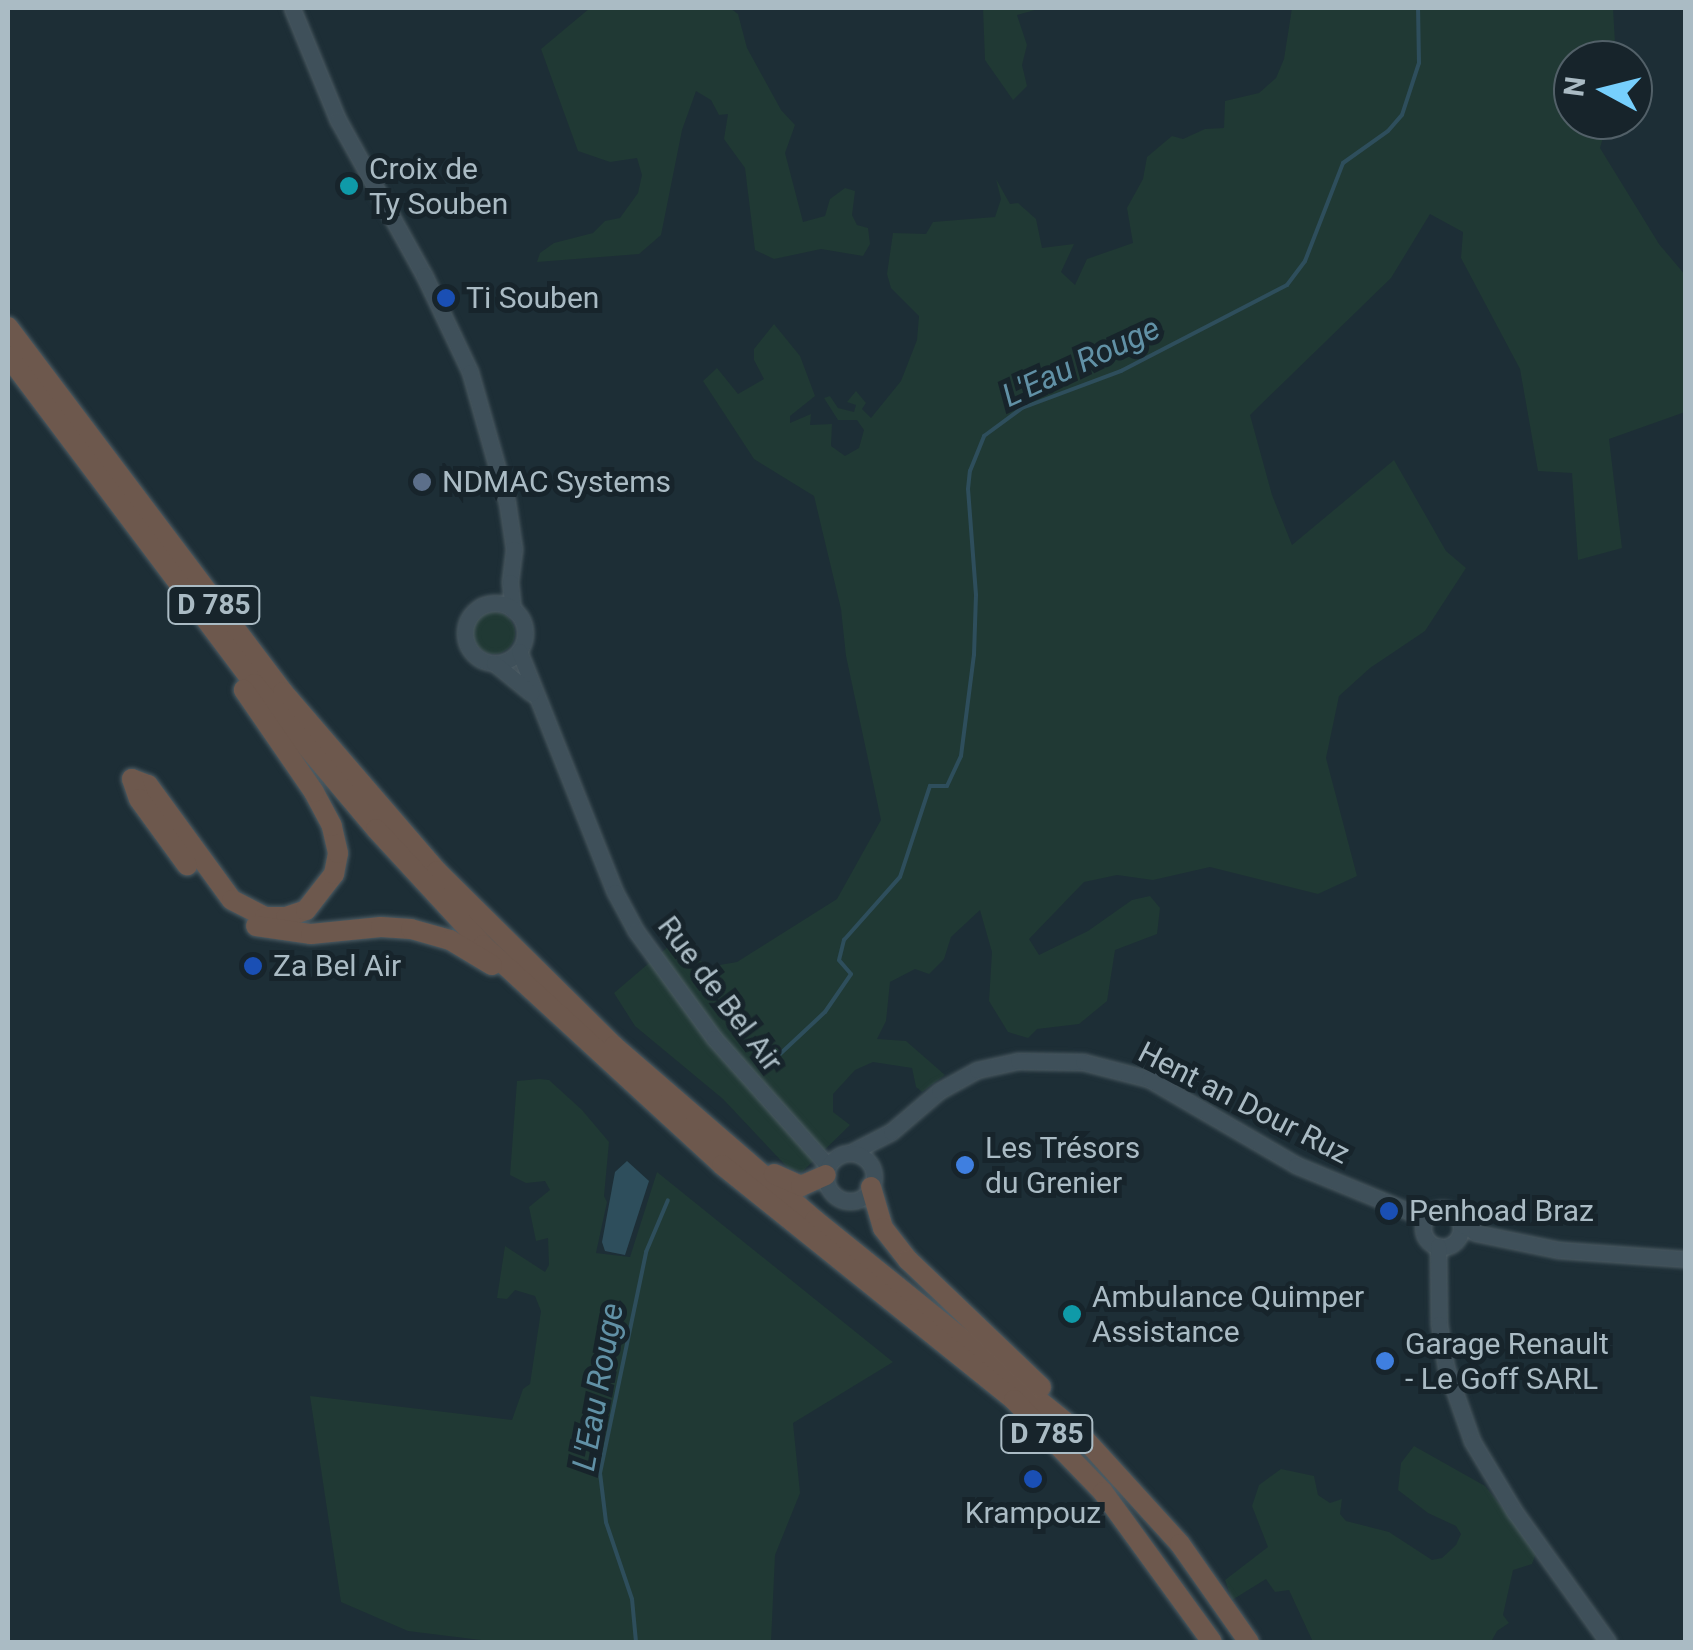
<!DOCTYPE html>
<html>
<head>
<meta charset="utf-8">
<style>
	body { margin:0 }
	#map { position:relative; width:1693px; height:1650px; overflow:hidden; background:#1d2e36; font-family:Roboto,sans-serif }
	div>[style] { position:absolute }
	[style*='--x'] { left:calc(var(--x)*1px); top:calc(var(--y)*1px); width:calc(var(--w)*1px); rotate:calc(var(--a)*1deg) }
	.green>* { inset:0; background:#203934 }
	.round { border-radius:50% }
	.water>* { inset:0; background:#2e4e5c }
	.stream>* { height:4px; margin:-2px; padding:0 2px; transform-origin:2px; border-radius:2px; background:#2e4e5c }
	.roads { filter:drop-shadow(0 0 2px #4e5d65) drop-shadow(0 0 2px #4e5d65) }
	.secondary>* { height:15px; margin:-7.5px; padding:0 7.5px; transform-origin:7.5px; border-radius:7.5px; background:#3f505a }
	.secondary>.ring { margin:-7.5px; padding:0; box-sizing:content-box; background:none; border:15px solid #3f505a; border-radius:50% }
	.highway>* { height:20px; margin:-10px; padding:0 10px; transform-origin:10px; border-radius:10px; background:#6d584d }
	.dots>* { width:28px; height:28px; translate:-50% -50%; box-sizing:border-box; border:5px solid #17242b; border-radius:50% }
	span { translate:-50% -50%; white-space:nowrap; text-align:center; line-height:1.15; -webkit-text-stroke:10px #17242b; paint-order:stroke }
	.shield-label span { padding:2px 8px; background:#17242b; border:2px solid; border-radius:8px; -webkit-text-stroke-width:0 }
	.shield-label { font-size:28px; color:#aabbc4; font-weight:700 }
	.poi-label { font-size:30px; color:#aabbc4 }
	.left { translate:0 -50%; text-align:left }
	.street-label { font-size:30px; color:#aabbc4 }
	.water-label { font-size:32px; color:#6191a6; font-style:italic }
	.frame { position:absolute; inset:0; border:10px solid #aabbc4; pointer-events:none }
	.north { position:absolute; left:1553px; top:40px; width:100px; height:100px; box-sizing:border-box; background:#17242b; border:2px solid #526068; border-radius:50%; rotate:277deg; font-size:28px; font-weight:700; line-height:40px; text-align:center; color:#aabbc4 }
	.north::after { content:''; display:block; margin:auto; width:35px; height:45px; background:#76cffd; clip-path:polygon(50% 0,100% 100%,50% 72%,0 100%) }
</style>
</head>
<body>
<div id="map">
	<div class="green">
		<i style="clip-path:polygon(590px 8px,730px 8px,738px 14px,747px 48px,781px 110px,795px 125px,785px 153px,803px 222px,825px 216px,830px 199px,845px 188px,855px 191px,852px 215px,857px 225px,868px 228px,870px 244px,863px 256px,821px 249px,774px 259px,755px 250px,745px 168px,724px 139px,728px 114px,719px 115px,711px 100px,696px 91px,682px 130px,661px 235px,639px 254px,537px 262px,540px 253px,554px 243px,593px 233px,605px 221px,620px 218px,638px 193px,642px 175px,637px 158px,610px 162px,578px 151px,541px 49px)"></i>
		<i style="clip-path:polygon(983px 8px,1042px 8px,1017px 15px,1027px 45px,1022px 65px,1027px 86px,1013px 100px,985px 60px)"></i>
		<i style="clip-path:polygon(1292px 8px,1613px 8px,1616px 60px,1573px 60px,1573px 120px,1608px 120px,1600px 148px,1659px 244px,1686px 276px,1685px 412px,1609px 439px,1622px 548px,1578px 560px,1572px 473px,1538px 471px,1520px 369px,1461px 258px,1463px 232px,1430px 214px,1391px 278px,1250px 415px,1272px 495px,1292px 545px,1394px 460px,1446px 551px,1466px 568px,1425px 631px,1370px 668px,1339px 696px,1326px 758px,1357px 876px,1318px 894px,1210px 867px,1153px 880px,1117px 875px,1084px 882px,1029px 939px,1039px 955px,1088px 931px,1132px 900px,1150px 896px,1160px 908px,1157px 934px,1115px 950px,1107px 1001px,1079px 1024px,1037px 1029px,1028px 1038px,1008px 1032px,989px 1001px,992px 952px,980px 910px,951px 937px,944px 959px,929px 974px,915px 969px,890px 982px,886px 1021px,877px 1039px,906px 1041px,945px 1075px,922px 1092px,916px 1087px,912px 1068px,873px 1062px,855px 1070px,833px 1094px,833px 1112px,850px 1125px,802px 1172px,788px 1168px,723px 1099px,635px 1026px,614px 993px,676px 940px,708px 967px,737px 962px,837px 899px,881px 820px,846px 656px,841px 609px,814px 496px,754px 459px,703px 381px,717px 368px,738px 394px,764px 379px,754px 360px,754px 349px,774px 324px,800px 356px,815px 396px,790px 416px,790px 423px,811px 414px,810px 425px,832px 424px,831px 446px,845px 456px,859px 448px,864px 430px,857px 420px,838px 420px,824px 398px,830px 396px,838px 408px,854px 412px,856px 405px,847px 402px,856px 391px,866px 403px,862px 409px,871px 418px,901px 381px,917px 340px,919px 316px,891px 288px,887px 274px,893px 233px,926px 234px,933px 222px,995px 217px,1001px 199px,996px 179px,1010px 204px,1018px 203px,1036px 219px,1042px 248px,1074px 244px,1061px 272px,1075px 285px,1087px 259px,1133px 243px,1127px 208px,1143px 179px,1147px 157px,1172px 136px,1183px 139px,1205px 129px,1224px 128px,1225px 101px,1259px 93px,1276px 78px,1284px 59px)"></i>
		<i class="round" style="left:473px;top:612px;width:42px;height:42px"></i>
		<i style="clip-path:polygon(539px 1079px,549px 1080px,582px 1110px,609px 1142px,604px 1196px,607px 1202px,596px 1253px,630px 1257px,657px 1172px,893px 1362px,793px 1423px,800px 1493px,775px 1555px,771px 1642px,497px 1642px,408px 1631px,341px 1602px,310px 1396px,512px 1420px,523px 1389px,530px 1384px,541px 1311px,535px 1296px,515px 1290px,507px 1299px,497px 1298px,505px 1246px,545px 1272px,549px 1265px,548px 1238px,536px 1241px,529px 1207px,550px 1190px,545px 1181px,526px 1183px,510px 1175px,517px 1081px)"></i>
		<i style="clip-path:polygon(1414px 1446px,1485px 1486px,1537px 1550px,1532px 1564px,1513px 1570px,1503px 1615px,1509px 1623px,1497px 1631px,1491px 1642px,1313px 1642px,1289px 1590px,1275px 1592px,1266px 1579px,1232px 1600px,1225px 1580px,1268px 1547px,1252px 1506px,1259px 1485px,1281px 1469px,1314px 1476px,1318px 1495px,1330px 1503px,1342px 1499px,1340px 1514px,1346px 1521px,1389px 1532px,1432px 1560px,1442px 1558px,1456px 1545px,1461px 1534px,1456px 1526px,1428px 1513px,1398px 1490px,1401px 1463px)"></i>
	</div>
	<div class="water">
		<i style="clip-path:polygon(627px 1161px,649px 1181px,625px 1255px,605px 1251px,602px 1242px,615px 1172px)"></i>
	</div>
	<div class="stream">
		<i style="--x:764;--y:1069;--w:83;--a:-43.1"></i>
		<i style="--x:825;--y:1012;--w:46;--a:-55.6"></i>
		<i style="--x:851;--y:974;--w:18;--a:-131"></i>
		<i style="--x:839;--y:960;--w:21;--a:-76"></i>
		<i style="--x:844;--y:940;--w:84;--a:-48.4"></i>
		<i style="--x:900;--y:877;--w:96;--a:-71.8"></i>
		<i style="--x:930;--y:786;--w:17;--a:0"></i>
		<i style="--x:947;--y:786;--w:33;--a:-65"></i>
		<i style="--x:961;--y:756;--w:102;--a:-82.7"></i>
		<i style="--x:974;--y:655;--w:60;--a:-88.1"></i>
		<i style="--x:976;--y:595;--w:106;--a:-94.3"></i>
		<i style="--x:968;--y:489;--w:18;--a:-84"></i>
		<i style="--x:970;--y:471;--w:38;--a:-68"></i>
		<i style="--x:984;--y:436;--w:47;--a:-36.4"></i>
		<i style="--x:1022;--y:408;--w:106;--a:-20.5"></i>
		<i style="--x:1121;--y:371;--w:187;--a:-27.4"></i>
		<i style="--x:1287;--y:285;--w:30;--a:-53"></i>
		<i style="--x:1305;--y:261;--w:105;--a:-68.8"></i>
		<i style="--x:1343;--y:163;--w:55;--a:-35.4"></i>
		<i style="--x:1388;--y:131;--w:21;--a:-49"></i>
		<i style="--x:1402;--y:115;--w:55;--a:-71.9"></i>
		<i style="--x:1419;--y:63;--w:55;--a:-91"></i>
		<i style="--x:636;--y:1642;--w:43;--a:-95.3"></i>
		<i style="--x:632;--y:1599;--w:81;--a:-108.7"></i>
		<i style="--x:606;--y:1522;--w:49;--a:-97"></i>
		<i style="--x:600;--y:1473;--w:226;--a:-78.2"></i>
		<i style="--x:646;--y:1252;--w:56;--a:-67.1"></i>
	</div>
	<div class="roads">
		<div class="secondary">
			<i style="--x:292;--y:8;--w:121;--a:67.7"></i>
			<i style="--x:338;--y:120;--w:177;--a:61"></i>
			<i style="--x:424;--y:275;--w:107;--a:64.6"></i>
			<i style="--x:470;--y:372;--w:135;--a:74.1"></i>
			<i style="--x:507;--y:502;--w:48;--a:81.5"></i>
			<i style="--x:514;--y:549;--w:33;--a:97"></i>
			<i style="--x:510;--y:582;--w:28;--a:84"></i>
			<i class="ring" style="left:465px;top:603px;width:45px;height:45px"></i>
			<i style="--x:519;--y:651;--w:259;--a:68.3"></i>
			<i style="--x:615;--y:892;--w:44;--a:61.7"></i>
			<i style="--x:636;--y:931;--w:132;--a:53.9"></i>
			<i style="--x:714;--y:1038;--w:171;--a:48.3"></i>
			<i style="--x:494;--y:663;--w:48;--a:39"></i>
			<i style="--x:850;--y:1153;--w:46;--a:-27.1"></i>
			<i style="--x:891;--y:1132;--w:63;--a:-40.5"></i>
			<i style="--x:939;--y:1091;--w:43;--a:-28.9"></i>
			<i style="--x:977;--y:1070;--w:42;--a:-12.4"></i>
			<i style="--x:1018;--y:1061;--w:65;--a:0.9"></i>
			<i style="--x:1083;--y:1062;--w:68;--a:14.4"></i>
			<i style="--x:1149;--y:1079;--w:170;--a:30.3"></i>
			<i style="--x:1296;--y:1165;--w:123;--a:22.4"></i>
			<i style="--x:1410;--y:1212;--w:19;--a:9"></i>
			<i class="ring" style="left:826px;top:1153px;width:33px;height:33px"></i>
			<i class="ring" style="left:1423px;top:1209px;width:23px;height:23px"></i>
			<i style="--x:1460;--y:1223;--w:19;--a:32"></i>
			<i style="--x:1476;--y:1233;--w:85;--a:11.6"></i>
			<i style="--x:1559;--y:1250;--w:127;--a:4.1"></i>
			<i style="--x:1438;--y:1246;--w:78;--a:89.3"></i>
			<i style="--x:1439;--y:1324;--w:44;--a:80.8"></i>
			<i style="--x:1446;--y:1367;--w:78;--a:70.6"></i>
			<i style="--x:1472;--y:1441;--w:82;--a:59"></i>
			<i style="--x:1514;--y:1511;--w:161;--a:54.3"></i>
		</div>
		<div class="highway">
			<i style="--x:8;--y:327;--w:457;--a:53"></i>
			<i style="--x:283;--y:692;--w:236;--a:49.3"></i>
			<i style="--x:437;--y:871;--w:249;--a:44.7"></i>
			<i style="--x:614;--y:1046;--w:266;--a:40.9"></i>
			<i style="--x:815;--y:1220;--w:341;--a:38.9"></i>
			<i style="--x:1080;--y:1434;--w:149;--a:47.7"></i>
			<i style="--x:1180;--y:1544;--w:120;--a:54.9"></i>
			<i style="--x:8;--y:356;--w:410;--a:53.1"></i>
			<i style="--x:254;--y:684;--w:189;--a:49.9"></i>
			<i style="--x:376;--y:829;--w:158;--a:47.3"></i>
			<i style="--x:483;--y:945;--w:325;--a:42.6"></i>
			<i style="--x:722;--y:1165;--w:375;--a:38.8"></i>
			<i style="--x:1014;--y:1400;--w:128;--a:45.9"></i>
			<i style="--x:1103;--y:1492;--w:185;--a:54"></i>
			<i style="--x:132;--y:779;--w:17;--a:21"></i>
			<i style="--x:148;--y:785;--w:142;--a:53.9"></i>
			<i style="--x:232;--y:900;--w:37;--a:27"></i>
			<i style="--x:265;--y:917;--w:21;--a:0"></i>
			<i style="--x:286;--y:917;--w:21;--a:-19"></i>
			<i style="--x:306;--y:910;--w:46;--a:-52.1"></i>
			<i style="--x:334;--y:874;--w:21;--a:-79"></i>
			<i style="--x:338;--y:853;--w:28;--a:-103"></i>
			<i style="--x:332;--y:826;--w:38;--a:-118"></i>
			<i style="--x:314;--y:792;--w:124;--a:-124.5"></i>
			<i style="--x:132;--y:779;--w:21;--a:71"></i>
			<i style="--x:139;--y:799;--w:82;--a:54"></i>
			<i style="--x:256;--y:926;--w:56;--a:8.3"></i>
			<i style="--x:311;--y:934;--w:70;--a:-5.7"></i>
			<i style="--x:381;--y:927;--w:30;--a:4"></i>
			<i style="--x:411;--y:929;--w:41;--a:15.8"></i>
			<i style="--x:450;--y:940;--w:49;--a:30.8"></i>
			<i style="--x:774;--y:1174;--w:30;--a:24"></i>
			<i style="--x:801;--y:1186;--w:27;--a:-24"></i>
			<i style="--x:871;--y:1187;--w:43;--a:73.7"></i>
			<i style="--x:883;--y:1228;--w:41;--a:52"></i>
			<i style="--x:908;--y:1260;--w:184;--a:43.7"></i>
		</div>
	</div>
	<div class="dots">
		<i style="left:349px;top:186px;background:#0f9aa8"></i>
		<i style="left:446px;top:298px;background:#1a4fb4"></i>
		<i style="left:422px;top:482px;background:#5c6f8a"></i>
		<i style="left:253px;top:966px;background:#1a4fb4"></i>
		<i style="left:965px;top:1165px;background:#3f7fe0"></i>
		<i style="left:1389px;top:1211px;background:#1a4fb4"></i>
		<i style="left:1072px;top:1314px;background:#0f9aa8"></i>
		<i style="left:1385px;top:1361px;background:#3f7fe0"></i>
		<i style="left:1033px;top:1479px;background:#1a4fb4"></i>
	</div>
	<div class="shield-label">
		<span style="left:214px;top:605px">D 785</span>
		<span style="left:1047px;top:1434px">D 785</span>
	</div>
	<div class="poi-label">
		<span class="left" style="left:369px;top:186px">Croix de<br>Ty Souben</span>
		<span class="left" style="left:466px;top:298px">Ti Souben</span>
		<span class="left" style="left:442px;top:482px">NDMAC Systems</span>
		<span class="left" style="left:273px;top:966px">Za Bel Air</span>
		<span class="left" style="left:985px;top:1165px">Les Trésors<br>du Grenier</span>
		<span class="left" style="left:1409px;top:1211px">Penhoad Braz</span>
		<span class="left" style="left:1092px;top:1314px">Ambulance Quimper<br>Assistance</span>
		<span class="left" style="left:1405px;top:1361px">Garage Renault<br>- Le Goff SARL</span>
		<span style="left:1033px;top:1513px">Krampouz</span>
	</div>
	<div class="street-label">
		<span style="left:720px;top:994px;rotate:53deg">Rue de Bel Air</span>
		<span style="left:1244px;top:1103px;rotate:27deg">Hent an Dour Ruz</span>
	</div>
	<div class="water-label">
		<span style="left:1081px;top:362px;rotate:-25deg">L'Eau Rouge</span>
		<span style="left:598px;top:1387px;rotate:-80deg">L'Eau Rouge</span>
	</div>
	<div class="frame"></div>
	<div class="north">N</div>
</div>
</body>
</html>
